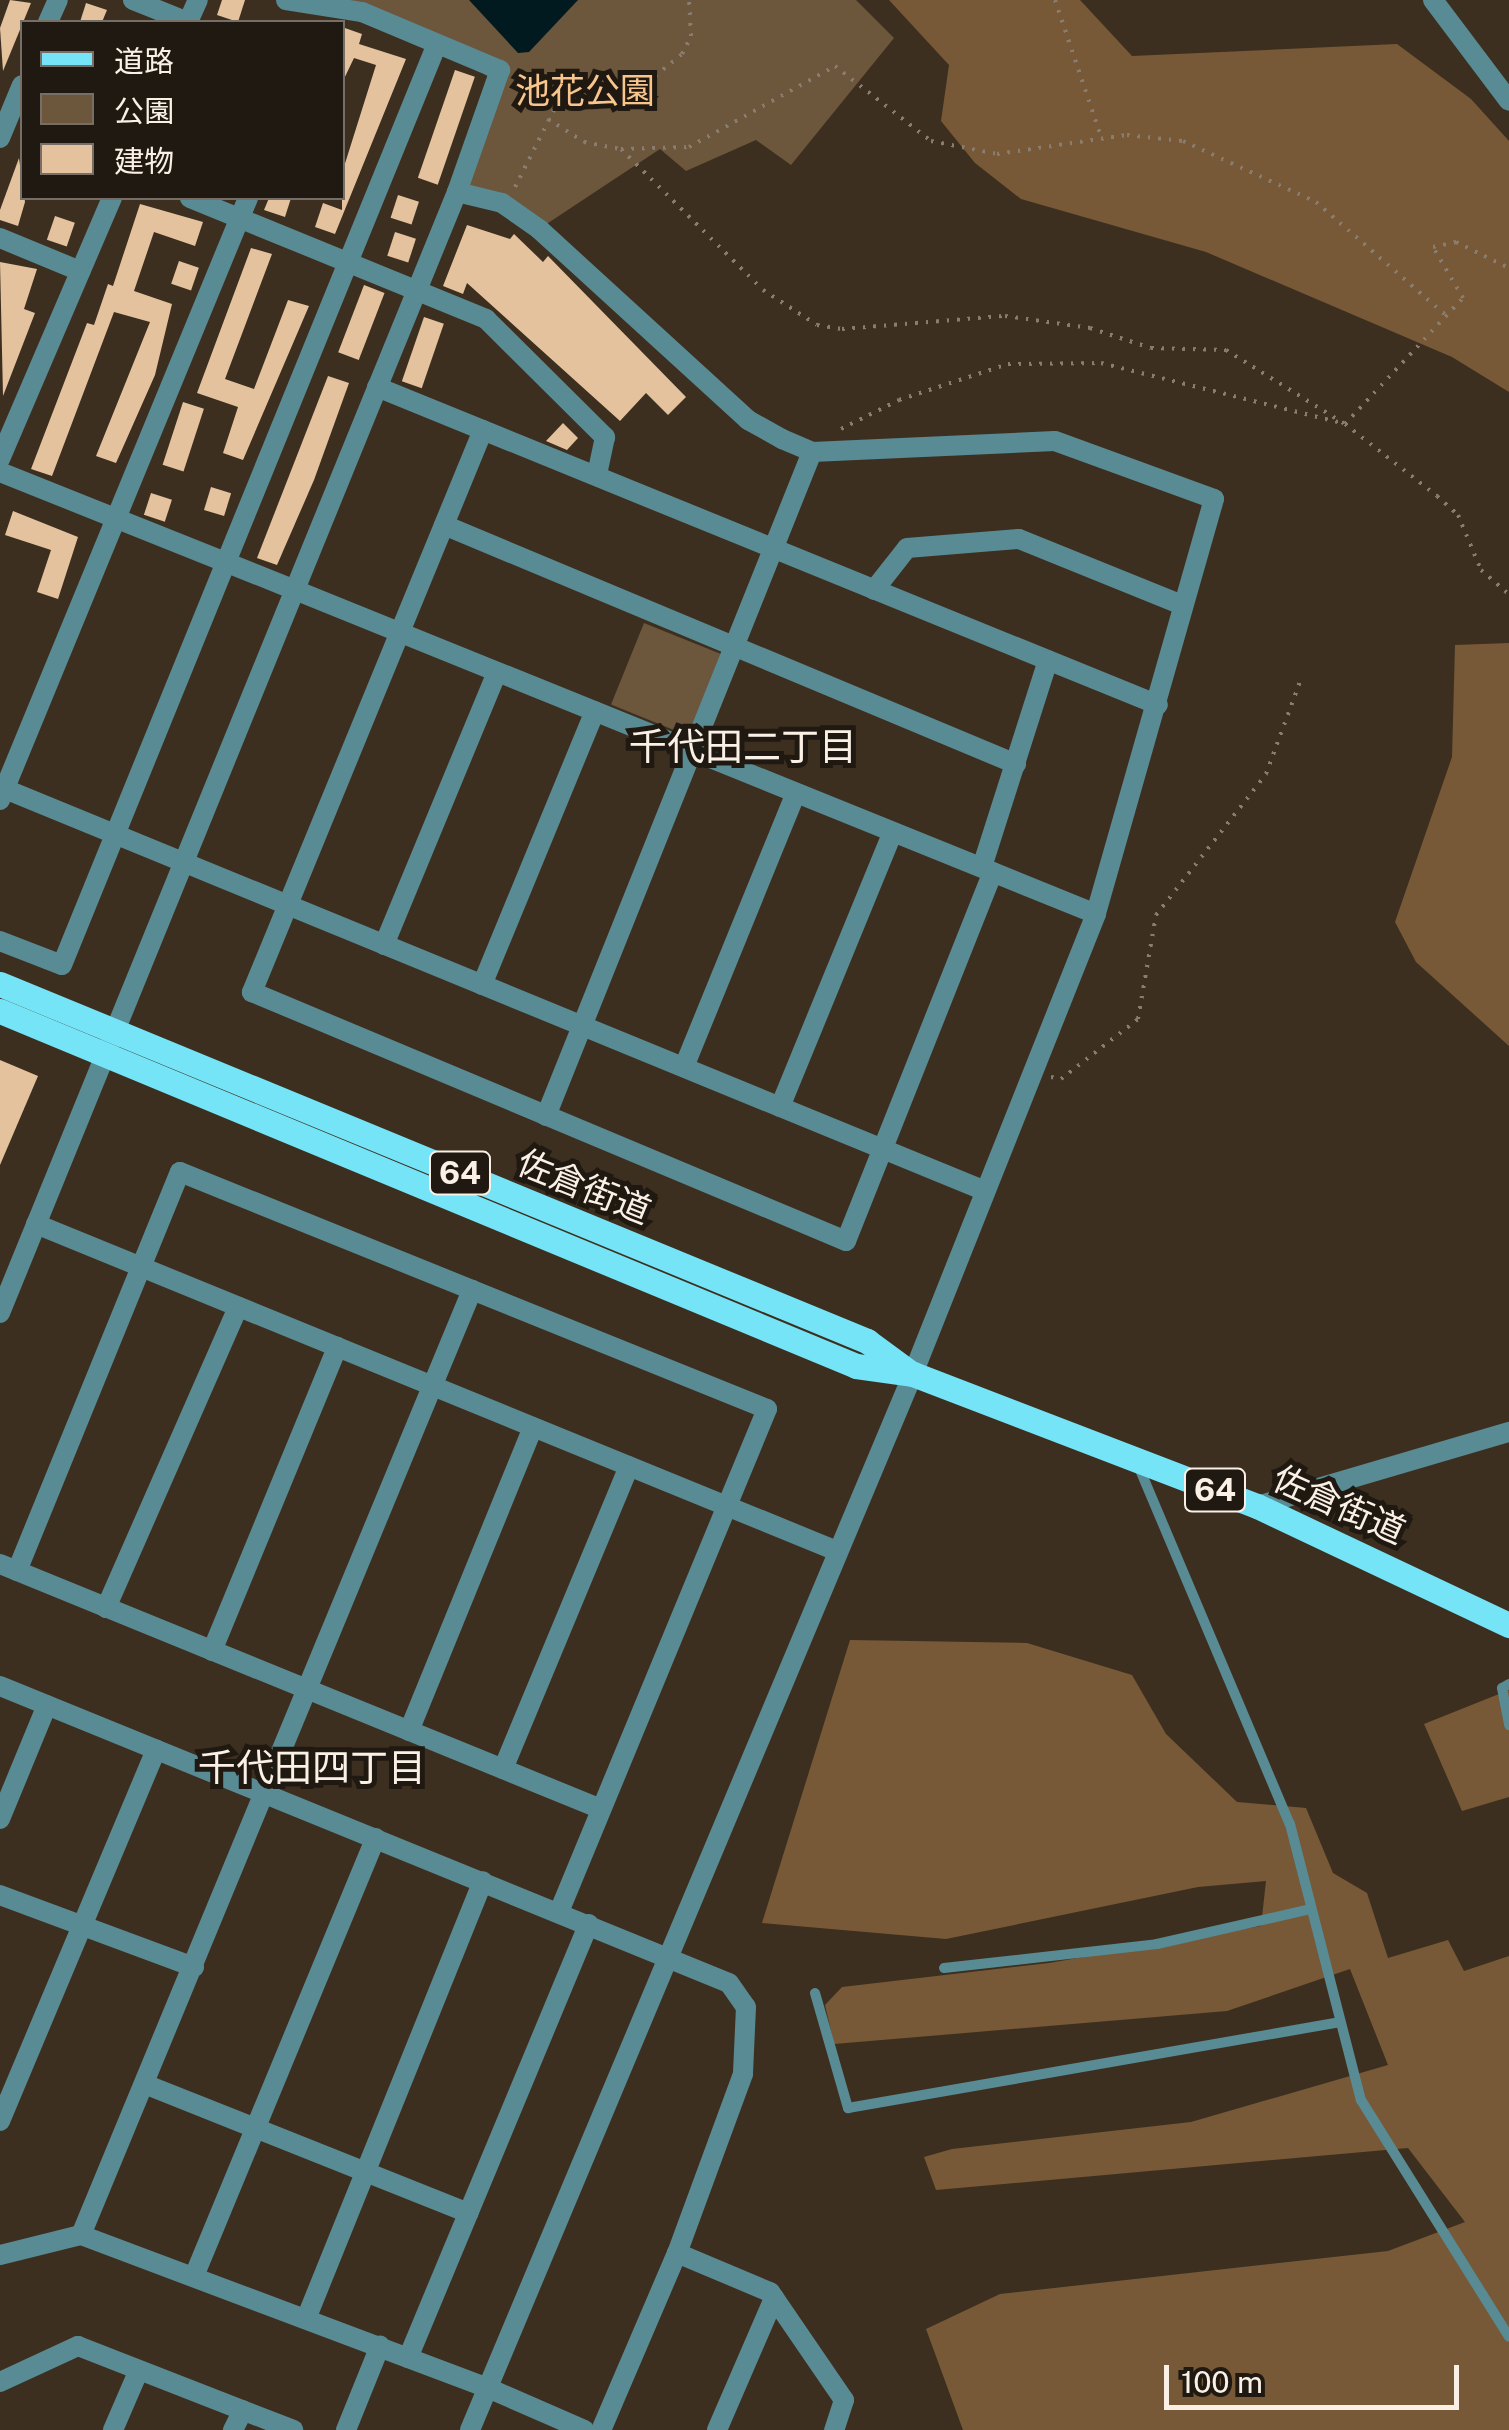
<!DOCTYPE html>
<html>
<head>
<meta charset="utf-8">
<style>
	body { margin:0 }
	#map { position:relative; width:1509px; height:2430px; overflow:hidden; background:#3d2f1f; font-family:"Public Sans","Noto Sans JP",sans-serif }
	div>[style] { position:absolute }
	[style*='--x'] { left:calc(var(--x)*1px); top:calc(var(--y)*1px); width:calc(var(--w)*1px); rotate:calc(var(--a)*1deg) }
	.green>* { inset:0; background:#6c563c; transform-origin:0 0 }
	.forest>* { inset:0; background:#775937 }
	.water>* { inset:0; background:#001a1f }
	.building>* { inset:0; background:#e4c29d; transform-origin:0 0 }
	.path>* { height:4px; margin-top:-2px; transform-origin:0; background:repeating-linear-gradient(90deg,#897d6f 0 2.5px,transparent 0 10.5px) }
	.service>* { height:10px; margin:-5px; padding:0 5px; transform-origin:5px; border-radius:5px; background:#598b94 }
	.minor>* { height:20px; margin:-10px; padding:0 10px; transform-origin:10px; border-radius:10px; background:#598b94 }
	.tertiary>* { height:20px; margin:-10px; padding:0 10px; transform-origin:10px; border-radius:10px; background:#598b94 }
	.primary>* { height:25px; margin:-12.5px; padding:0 12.5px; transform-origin:12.5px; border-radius:12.5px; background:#75e4f7 }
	span { translate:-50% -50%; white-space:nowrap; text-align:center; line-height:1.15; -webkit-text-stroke:10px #1f1911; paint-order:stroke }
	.shield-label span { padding:2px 8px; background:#1f1911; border:2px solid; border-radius:8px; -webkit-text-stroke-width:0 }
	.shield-label { font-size:32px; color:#faf0e6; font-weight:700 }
	.park-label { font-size:35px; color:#f8c68d }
	.street-label { font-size:35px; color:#faf0e6 }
	.neighbourhood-label { font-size:38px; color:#faf0e6 }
	.legend { position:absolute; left:20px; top:20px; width:325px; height:180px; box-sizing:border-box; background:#1f1911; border:2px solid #776f66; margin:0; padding:12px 18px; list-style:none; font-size:30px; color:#faf0e6 }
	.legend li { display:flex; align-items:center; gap:20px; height:50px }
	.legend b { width:50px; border:2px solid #776f66 }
	.scale { position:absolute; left:1164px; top:2365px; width:295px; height:45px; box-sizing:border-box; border:5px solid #faf0e6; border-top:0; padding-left:12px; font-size:30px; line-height:35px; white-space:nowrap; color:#faf0e6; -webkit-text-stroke:8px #1f1911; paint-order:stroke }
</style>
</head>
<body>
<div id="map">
	<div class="green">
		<i style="clip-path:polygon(286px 0,856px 0,894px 38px,791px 165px,756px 140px,686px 171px,660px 149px,539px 229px,455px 186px,495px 81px,437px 44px)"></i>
		<i style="left:644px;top:623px;width:87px;height:88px;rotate:22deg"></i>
	</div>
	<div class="forest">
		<i style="clip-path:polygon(889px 0,1080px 0,1132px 56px,1397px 44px,1471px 99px,1509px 141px,1509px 392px,1452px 357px,1206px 252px,1021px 199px,975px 163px,941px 121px,949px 65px)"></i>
		<i style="clip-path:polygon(1509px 643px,1509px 1046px,1416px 962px,1395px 922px,1452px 757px,1455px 645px)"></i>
		<i style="clip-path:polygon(850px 1640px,1027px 1643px,1132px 1675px,1166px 1734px,1237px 1802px,1306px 1808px,1333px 1873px,1367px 1893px,1388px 1958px,1448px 1940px,1464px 1971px,1509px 1956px,1509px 2430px,963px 2430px,926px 2329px,1000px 2294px,1388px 2251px,1465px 2222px,1408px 2148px,936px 2190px,924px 2157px,952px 2149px,1191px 2122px,1388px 2065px,1350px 1969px,1227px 2011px,834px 2044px,825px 2005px,842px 1987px,1049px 1963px,1261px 1926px,1266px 1881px,1198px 1887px,946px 1939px,762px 1923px)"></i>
		<i style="clip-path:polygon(1509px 1690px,1509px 1797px,1462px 1811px,1424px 1724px)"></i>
	</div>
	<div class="water">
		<i style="clip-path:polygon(469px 0,578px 0,529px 52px,518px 53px)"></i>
	</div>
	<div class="building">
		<i style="clip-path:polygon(10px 0,31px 3px,3px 71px,0 28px)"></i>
		<i style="clip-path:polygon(222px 0,245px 0,238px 22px,217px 15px)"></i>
		<i style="clip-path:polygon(86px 3px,107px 10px,102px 22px,80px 22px)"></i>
		<i style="clip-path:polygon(342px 27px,362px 34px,359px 44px,406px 59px,335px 234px,315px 227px,323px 203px,342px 210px,342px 173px,376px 65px,354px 58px,342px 83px)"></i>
		<i style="left:455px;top:70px;width:21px;height:114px;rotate:19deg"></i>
		<i style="clip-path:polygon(19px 158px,25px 202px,18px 226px,0 220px,0 210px)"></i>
		<i style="left:398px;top:195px;width:22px;height:24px;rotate:18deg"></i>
		<i style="clip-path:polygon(269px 198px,291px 198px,285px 217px,264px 210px)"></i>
		<i style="clip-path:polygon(140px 204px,203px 222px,195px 246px,154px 232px,134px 291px,172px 304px,155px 375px,116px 463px,96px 456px,150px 322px,114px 312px,52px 476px,31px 469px,87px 323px,94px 325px,108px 284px,113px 286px)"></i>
		<i style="left:55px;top:216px;width:21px;height:25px;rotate:19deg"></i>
		<i style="clip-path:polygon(467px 225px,510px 239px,514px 234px,543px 262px,548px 256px,686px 397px,668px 415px,646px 393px,620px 421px,467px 283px,463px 294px,443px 286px)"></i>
		<i style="left:395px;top:232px;width:22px;height:25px;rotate:18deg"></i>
		<i style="clip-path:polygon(251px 248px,272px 254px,225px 379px,254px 389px,288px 300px,309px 306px,243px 460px,223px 453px,238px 407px,197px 393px)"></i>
		<i style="left:179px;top:261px;width:21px;height:24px;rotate:19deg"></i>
		<i style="clip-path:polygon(0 262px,37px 269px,24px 309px,35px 313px,3px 396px)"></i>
		<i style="left:364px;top:285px;width:22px;height:72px;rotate:21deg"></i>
		<i style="left:424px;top:317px;width:21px;height:68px;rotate:19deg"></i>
		<i style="clip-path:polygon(328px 376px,349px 383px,314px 480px,277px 565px,257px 558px)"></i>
		<i style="left:183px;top:402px;width:22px;height:66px;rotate:18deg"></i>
		<i style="clip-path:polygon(563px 423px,578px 438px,567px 450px,546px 441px)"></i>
		<i style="left:211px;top:487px;width:21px;height:24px;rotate:17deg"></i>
		<i style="left:151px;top:493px;width:22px;height:23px;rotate:18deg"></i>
		<i style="clip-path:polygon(13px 511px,78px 537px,58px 599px,37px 592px,51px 550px,5px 535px)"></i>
		<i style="clip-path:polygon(0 1060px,38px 1076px,0 1165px)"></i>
	</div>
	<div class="path">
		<i style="--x:1055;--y:0;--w:145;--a:71.4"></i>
		<i style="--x:548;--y:119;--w:43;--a:32.6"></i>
		<i style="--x:584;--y:142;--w:38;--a:11"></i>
		<i style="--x:621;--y:149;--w:68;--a:-1.7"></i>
		<i style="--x:689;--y:147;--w:167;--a:-29"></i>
		<i style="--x:835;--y:66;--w:122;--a:38"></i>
		<i style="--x:931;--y:141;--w:67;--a:11.1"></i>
		<i style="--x:997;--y:154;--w:131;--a:-8.3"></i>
		<i style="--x:1127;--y:135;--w:56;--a:6.1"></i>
		<i style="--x:1183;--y:141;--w:146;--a:24.6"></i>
		<i style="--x:1316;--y:202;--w:176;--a:41.1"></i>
		<i style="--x:621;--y:149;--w:200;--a:44.8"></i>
		<i style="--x:763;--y:290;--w:64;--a:32.9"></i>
		<i style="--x:817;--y:325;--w:25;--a:9"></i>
		<i style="--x:842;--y:329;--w:164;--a:-4.6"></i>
		<i style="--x:1005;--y:316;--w:86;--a:8"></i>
		<i style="--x:1090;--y:328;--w:64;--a:18.2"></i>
		<i style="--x:1151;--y:348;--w:75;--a:1.5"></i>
		<i style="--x:1226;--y:350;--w:140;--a:31.9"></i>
		<i style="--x:1345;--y:424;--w:117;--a:38"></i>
		<i style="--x:1437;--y:496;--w:28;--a:42"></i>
		<i style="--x:1458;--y:515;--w:60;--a:67.3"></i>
		<i style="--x:1481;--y:570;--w:37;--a:41"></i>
		<i style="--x:515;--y:187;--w:100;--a:-63.2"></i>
		<i style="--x:560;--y:98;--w:17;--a:-31"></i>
		<i style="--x:575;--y:89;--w:81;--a:-9.2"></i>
		<i style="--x:655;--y:76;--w:35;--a:-39"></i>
		<i style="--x:682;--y:54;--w:20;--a:-63"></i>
		<i style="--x:691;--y:36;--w:36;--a:-93"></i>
		<i style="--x:1345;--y:424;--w:173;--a:-46.9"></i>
		<i style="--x:1463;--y:298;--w:59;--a:-120.5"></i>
		<i style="--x:1433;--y:247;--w:24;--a:-12"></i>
		<i style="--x:1456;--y:242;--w:59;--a:26.1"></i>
		<i style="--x:841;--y:429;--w:65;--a:-26.6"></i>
		<i style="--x:899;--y:400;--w:115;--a:-18.3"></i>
		<i style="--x:1008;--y:364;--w:93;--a:-0.6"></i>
		<i style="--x:1101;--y:363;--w:247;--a:14"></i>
		<i style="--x:1051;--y:1077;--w:10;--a:11"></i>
		<i style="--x:1061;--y:1079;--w:98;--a:-37.9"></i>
		<i style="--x:1138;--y:1019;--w:106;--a:-80.2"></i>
		<i style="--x:1156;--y:915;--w:179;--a:-52"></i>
		<i style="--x:1266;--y:774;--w:101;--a:-69.8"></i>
	</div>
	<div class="service">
		<i style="--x:1138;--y:1465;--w:390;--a:67.1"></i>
		<i style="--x:1290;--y:1824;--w:285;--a:75.6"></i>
		<i style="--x:1361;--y:2100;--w:279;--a:58"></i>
		<i style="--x:1509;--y:1684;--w:8;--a:150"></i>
		<i style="--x:1502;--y:1688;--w:38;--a:79"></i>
		<i style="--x:944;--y:1968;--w:214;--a:-6.4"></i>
		<i style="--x:1157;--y:1944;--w:158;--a:-12.8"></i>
		<i style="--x:815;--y:1993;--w:120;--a:74"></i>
		<i style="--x:848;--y:2108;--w:500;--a:-9.9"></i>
	</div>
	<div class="minor">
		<i style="--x:133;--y:0;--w:59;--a:21.8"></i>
		<i style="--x:286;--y:0;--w:77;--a:9"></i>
		<i style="--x:362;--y:12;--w:150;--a:22.8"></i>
		<i style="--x:500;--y:70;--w:129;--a:109.4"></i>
		<i style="--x:457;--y:192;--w:46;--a:13.7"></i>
		<i style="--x:502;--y:203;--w:45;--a:35.1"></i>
		<i style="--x:539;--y:229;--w:283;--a:42.4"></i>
		<i style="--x:748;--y:420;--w:39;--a:29"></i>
		<i style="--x:782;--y:439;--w:33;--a:23"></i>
		<i style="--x:812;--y:452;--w:243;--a:-2.6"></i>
		<i style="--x:1055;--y:441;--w:169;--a:20"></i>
		<i style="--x:1214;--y:499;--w:431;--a:105.9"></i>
		<i style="--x:1433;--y:0;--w:126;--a:53"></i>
		<i style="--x:48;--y:22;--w:24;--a:-66"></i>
		<i style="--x:188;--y:22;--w:24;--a:-66"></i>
		<i style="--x:0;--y:138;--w:57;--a:-67.5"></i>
		<i style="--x:190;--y:198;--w:320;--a:22.2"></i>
		<i style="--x:486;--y:319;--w:168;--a:44.8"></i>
		<i style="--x:605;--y:437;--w:40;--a:102"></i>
		<i style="--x:0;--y:238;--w:87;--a:22.4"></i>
		<i style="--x:377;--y:387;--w:843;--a:22.15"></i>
		<i style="--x:483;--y:430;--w:608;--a:112.34"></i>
		<i style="--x:252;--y:992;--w:644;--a:22.74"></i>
		<i style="--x:846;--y:1241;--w:397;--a:-68.3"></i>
		<i style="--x:0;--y:459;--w:284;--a:-66.8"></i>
		<i style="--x:0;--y:472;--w:318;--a:21.8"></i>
		<i style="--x:444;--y:525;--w:620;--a:22.68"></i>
		<i style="--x:874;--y:590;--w:53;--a:-51.8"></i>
		<i style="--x:907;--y:548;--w:112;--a:-4.6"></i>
		<i style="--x:1019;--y:539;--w:176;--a:22"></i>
		<i style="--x:0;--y:787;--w:1065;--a:22.3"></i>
		<i style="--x:0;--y:800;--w:651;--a:-67.61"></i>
		<i style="--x:982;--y:867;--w:217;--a:-72.3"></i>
		<i style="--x:0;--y:941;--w:66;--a:21.2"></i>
		<i style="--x:62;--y:965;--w:994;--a:-67.85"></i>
		<i style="--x:384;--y:945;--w:295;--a:-67.5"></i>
		<i style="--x:482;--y:985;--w:296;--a:-67.6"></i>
		<i style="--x:684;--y:1067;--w:296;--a:-67.8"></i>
		<i style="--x:780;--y:1107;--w:297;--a:-67.7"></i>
		<i style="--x:546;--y:1116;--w:715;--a:-68.17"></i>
		<i style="--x:36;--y:1224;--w:865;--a:22.21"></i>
		<i style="--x:1257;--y:1506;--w:263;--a:-16.4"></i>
		<i style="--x:0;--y:1564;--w:649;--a:22.18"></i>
		<i style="--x:17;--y:1571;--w:431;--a:-67.8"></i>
		<i style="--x:180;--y:1172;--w:633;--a:21.99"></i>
		<i style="--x:767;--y:1409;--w:544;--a:112.47"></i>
		<i style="--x:106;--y:1608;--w:329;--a:-66.3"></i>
		<i style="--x:212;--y:1651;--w:329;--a:-67.6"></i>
		<i style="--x:0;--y:1686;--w:787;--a:22.17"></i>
		<i style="--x:729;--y:1983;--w:29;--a:55"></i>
		<i style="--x:746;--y:2007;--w:67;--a:92.6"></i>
		<i style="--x:743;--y:2074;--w:191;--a:110.2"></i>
		<i style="--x:677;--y:2253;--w:193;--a:113.2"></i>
		<i style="--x:409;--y:1731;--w:328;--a:-67.8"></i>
		<i style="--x:503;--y:1769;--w:328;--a:-67.4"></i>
		<i style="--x:0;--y:1819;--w:123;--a:-67.6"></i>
		<i style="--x:0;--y:1895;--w:207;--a:20.4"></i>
		<i style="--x:147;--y:2085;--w:346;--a:21.7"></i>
		<i style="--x:0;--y:2121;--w:403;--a:-67.2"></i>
		<i style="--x:81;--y:2235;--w:1023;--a:-67.52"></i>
		<i style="--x:677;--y:2253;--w:101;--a:22.8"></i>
		<i style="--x:770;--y:2292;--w:131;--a:55.6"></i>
		<i style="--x:844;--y:2400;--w:32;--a:108"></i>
		<i style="--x:195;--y:2274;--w:472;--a:-67.5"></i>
		<i style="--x:306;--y:2319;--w:472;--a:-68"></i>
		<i style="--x:408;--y:2358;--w:470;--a:-67.4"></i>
		<i style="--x:0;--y:2382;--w:86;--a:-24.8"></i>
		<i style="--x:78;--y:2346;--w:231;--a:21.3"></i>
		<i style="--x:488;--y:2388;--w:105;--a:23.6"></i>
		<i style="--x:113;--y:2430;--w:65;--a:-66.6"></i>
		<i style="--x:233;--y:2430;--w:22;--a:-63"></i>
		<i style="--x:346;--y:2430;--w:91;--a:-68"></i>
		<i style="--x:717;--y:2430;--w:144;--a:-66.6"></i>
	</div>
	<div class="tertiary">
		<i style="--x:295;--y:590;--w:864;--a:22.02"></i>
		<i style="--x:1096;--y:914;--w:495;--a:111.7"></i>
		<i style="--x:913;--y:1374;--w:1145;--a:112.76"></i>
		<i style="--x:0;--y:1313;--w:1211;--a:-67.82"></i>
		<i style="--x:0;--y:2255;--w:83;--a:-13.9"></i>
		<i style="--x:81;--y:2235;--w:435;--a:20.6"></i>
	</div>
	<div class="primary">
		<i style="--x:0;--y:984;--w:938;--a:22.38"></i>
		<i style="--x:867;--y:1341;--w:52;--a:36.4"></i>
		<i style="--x:0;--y:1011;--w:927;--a:22.52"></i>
		<i style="--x:856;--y:1366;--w:58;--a:8"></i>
		<i style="--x:913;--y:1374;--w:368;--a:21"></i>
		<i style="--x:1257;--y:1506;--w:279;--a:25.3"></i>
	</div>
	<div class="shield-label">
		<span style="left:460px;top:1173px">64</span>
		<span style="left:1215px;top:1490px">64</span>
	</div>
	<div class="park-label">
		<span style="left:585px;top:91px">池花公園</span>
	</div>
	<div class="street-label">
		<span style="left:584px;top:1187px;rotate:22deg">佐倉街道</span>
		<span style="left:1339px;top:1505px;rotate:24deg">佐倉街道</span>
	</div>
	<div class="neighbourhood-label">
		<span style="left:743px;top:747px">千代田二丁目</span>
		<span style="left:312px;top:1768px">千代田四丁目</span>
	</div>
	<ul class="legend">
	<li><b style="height:12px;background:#75e4f7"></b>道路</li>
	<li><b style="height:28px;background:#6c563c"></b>公園</li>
	<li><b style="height:28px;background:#e4c29d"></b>建物</li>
	</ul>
	<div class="scale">100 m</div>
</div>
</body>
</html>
